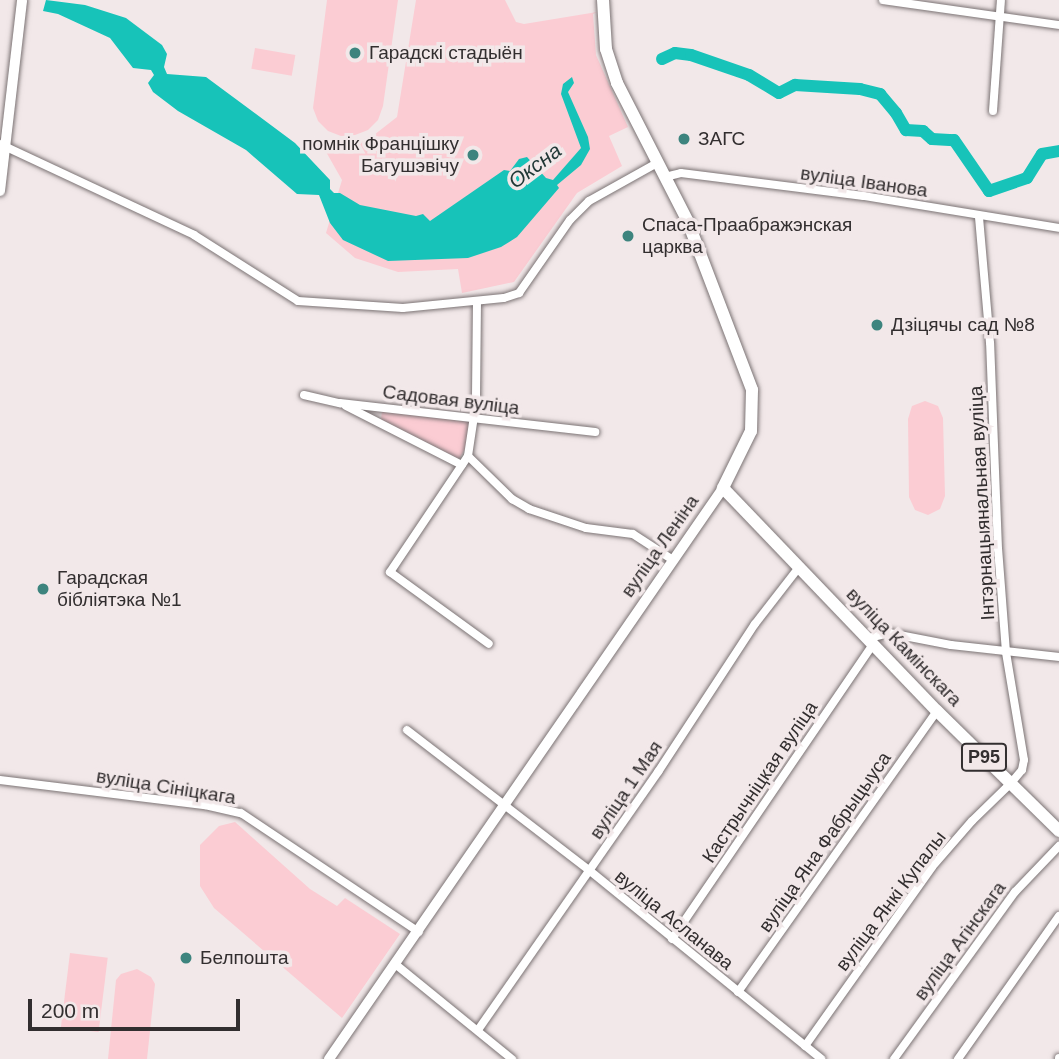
<!DOCTYPE html>
<html>
<head>
<meta charset="utf-8">
<style>
	body { margin:0 }
	#map { position:relative; width:1059px; height:1059px; overflow:hidden; background:#f2e8e9; font-family:Arial,sans-serif }
	div>[style] { position:absolute }
	[style*='--x'] { left:calc(var(--x)*1px); top:calc(var(--y)*1px); width:calc(var(--w)*1px); rotate:calc(var(--a)*1deg) }
	.green>* { inset:0; background:#fbccd3; transform-origin:0 0 }
	.water>* { inset:0; background:#17c3b9 }
	.river>* { height:12px; margin:-6px; padding:0 6px; transform-origin:6px; border-radius:6px; background:#17c3b9 }
	.roads { filter:drop-shadow(0 0 2px #7b7374) drop-shadow(0 0 2px #7b7374) }
	.street>* { height:8px; margin:-4px; padding:0 4px; transform-origin:4px; border-radius:4px; background:#fff }
	.secondary>* { height:10px; margin:-5px; padding:0 5px; transform-origin:5px; border-radius:5px; background:#fff }
	.primary>* { height:12px; margin:-6px; padding:0 6px; transform-origin:6px; border-radius:6px; background:#fff }
	.dots>* { width:19px; height:19px; translate:-50% -50%; box-sizing:border-box; border:4px solid #f2e8e9; border-radius:50% }
	span { translate:-50% -50%; white-space:nowrap; text-align:center; line-height:1.15; -webkit-text-stroke:7px #f2e8e9; paint-order:stroke }
	.shield-label span { padding:2px 5px; background:#f2e8e9; border:2px solid; border-radius:5px; -webkit-text-stroke-width:0 }
	.shield-label { font-size:18px; color:#322e2f; font-weight:700 }
	.poi-label { font-size:19px; color:#322e2f }
	.left { translate:0 -50%; text-align:left }
	.right { translate:-100% -50%; text-align:right }
	.street-label { font-size:19px; color:#322e2f }
	.water-label { font-size:21px; color:#1f3735; font-style:italic }
	.scale { position:absolute; left:28px; top:999px; width:212px; height:32px; box-sizing:border-box; border:4px solid #322e2f; border-top:0; padding-left:9px; font-size:21px; line-height:24px; white-space:nowrap; color:#322e2f; -webkit-text-stroke:5px #f2e8e9; paint-order:stroke }
</style>
</head>
<body>
<div id="map">
	<div class="green">
		<i style="clip-path:polygon(327px 0,398px 0,383px 106px,378px 120px,368px 130px,355px 135px,341px 136px,328px 131px,318px 121px,313px 108px)"></i>
		<i style="clip-path:polygon(416px 0,505px 0,516px 22px,524px 24px,597px 12px,593px 14px,596px 55px,628px 127px,609px 136px,622px 166px,577px 193px,514px 282px,462px 293px,458px 269px,398px 272px,355px 258px,326px 233px,342px 180px,321px 143px,353px 144px,374px 135px,397px 117px)"></i>
		<i style="left:255px;top:48px;width:41px;height:21px;rotate:10deg"></i>
		<i style="clip-path:polygon(925px 401px,938px 406px,943px 418px,945px 496px,940px 509px,928px 515px,915px 510px,909px 497px,908px 419px,912px 406px)"></i>
		<i style="clip-path:polygon(382px 411px,470px 422px,465px 449px,459px 459px,381px 420px)"></i>
		<i style="clip-path:polygon(235px 822px,310px 889px,337px 906px,345px 898px,400px 934px,342px 1018px,214px 908px,200px 886px,200px 845px,219px 826px)"></i>
		<i style="left:70px;top:953px;width:38px;height:75px;rotate:7deg"></i>
		<i style="clip-path:polygon(137px 969px,151px 977px,155px 984px,147px 1059px,108px 1059px,116px 980px,121px 974px)"></i>
	</div>
	<div class="water">
		<i style="clip-path:polygon(46px 0,85px 5px,126px 18px,162px 45px,167px 54px,164px 67px,167px 74px,206px 77px,295px 143px,330px 180px,330px 189px,334px 193px,340px 193px,360px 205px,416px 216px,423px 214px,430px 221px,504px 170px,510px 171px,519px 159px,527px 157px,546px 178px,553px 180px,581px 148px,561px 94px,563px 84px,572px 77px,574px 83px,568px 92px,588px 137px,590px 149px,581px 165px,557px 185px,559px 188px,517px 237px,501px 247px,468px 258px,388px 261px,343px 240px,330px 223px,319px 195px,297px 194px,246px 150px,178px 111px,153px 92px,148px 83px,154px 75px,151px 70px,133px 68px,110px 38px,58px 14px,43px 11px)"></i>
	</div>
	<div class="river">
		<i style="--x:662;--y:59;--w:14;--a:-25"></i>
		<i style="--x:675;--y:53;--w:16;--a:7"></i>
		<i style="--x:691;--y:55;--w:61;--a:19"></i>
		<i style="--x:749;--y:75;--w:35;--a:31"></i>
		<i style="--x:779;--y:93;--w:18;--a:-27"></i>
		<i style="--x:795;--y:85;--w:65;--a:3.5"></i>
		<i style="--x:860;--y:89;--w:21;--a:14"></i>
		<i style="--x:880;--y:94;--w:25;--a:50"></i>
		<i style="--x:896;--y:113;--w:20;--a:60"></i>
		<i style="--x:906;--y:130;--w:17;--a:3"></i>
		<i style="--x:923;--y:131;--w:12;--a:42"></i>
		<i style="--x:932;--y:139;--w:22;--a:3"></i>
		<i style="--x:954;--y:140;--w:62;--a:55.5"></i>
		<i style="--x:989;--y:191;--w:40;--a:-18.9"></i>
		<i style="--x:1027;--y:178;--w:28;--a:-58"></i>
		<i style="--x:1042;--y:154;--w:17;--a:-10"></i>
	</div>
	<div class="roads">
		<div class="street">
			<i style="--x:883;--y:0;--w:178;--a:8.1"></i>
			<i style="--x:993;--y:111;--w:111;--a:-85.9"></i>
			<i style="--x:0;--y:144;--w:214;--a:25.1"></i>
			<i style="--x:194;--y:235;--w:123;--a:32.4"></i>
			<i style="--x:298;--y:301;--w:105;--a:3.8"></i>
			<i style="--x:403;--y:308;--w:101;--a:-5.7"></i>
			<i style="--x:504;--y:298;--w:16;--a:-18"></i>
			<i style="--x:519;--y:293;--w:89;--a:-55.1"></i>
			<i style="--x:570;--y:220;--w:27;--a:-45"></i>
			<i style="--x:589;--y:201;--w:78;--a:-29.2"></i>
			<i style="--x:665;--y:177;--w:16;--a:-14"></i>
			<i style="--x:681;--y:173;--w:184;--a:7.2"></i>
			<i style="--x:864;--y:196;--w:198;--a:9.3"></i>
			<i style="--x:477;--y:301;--w:102;--a:90.6"></i>
			<i style="--x:476;--y:403;--w:54;--a:98.6"></i>
			<i style="--x:468;--y:456;--w:140;--a:123.9"></i>
			<i style="--x:390;--y:572;--w:122;--a:36"></i>
			<i style="--x:304;--y:395;--w:37;--a:13"></i>
			<i style="--x:340;--y:403;--w:257;--a:6.5"></i>
			<i style="--x:346;--y:406;--w:130;--a:27"></i>
			<i style="--x:468;--y:456;--w:62;--a:44.3"></i>
			<i style="--x:512;--y:499;--w:20;--a:30"></i>
			<i style="--x:529;--y:509;--w:60;--a:18.4"></i>
			<i style="--x:586;--y:528;--w:47;--a:7.3"></i>
			<i style="--x:633;--y:534;--w:48;--a:33"></i>
			<i style="--x:869;--y:638;--w:21;--a:-14"></i>
			<i style="--x:889;--y:633;--w:63;--a:11"></i>
			<i style="--x:951;--y:645;--w:109;--a:6.3"></i>
			<i style="--x:407;--y:730;--w:231;--a:37.6"></i>
			<i style="--x:590;--y:871;--w:298;--a:39.1"></i>
			<i style="--x:0;--y:780;--w:207;--a:7"></i>
			<i style="--x:205;--y:805;--w:37;--a:13"></i>
			<i style="--x:241;--y:813;--w:214;--a:33.8"></i>
			<i style="--x:672;--y:939;--w:358;--a:-55.7"></i>
			<i style="--x:395;--y:964;--w:151;--a:39.1"></i>
			<i style="--x:738;--y:992;--w:344;--a:-54.7"></i>
			<i style="--x:478;--y:1030;--w:315;--a:-55.1"></i>
			<i style="--x:658;--y:772;--w:177;--a:-56.8"></i>
			<i style="--x:755;--y:624;--w:73;--a:-52.2"></i>
			<i style="--x:805;--y:1046;--w:219;--a:-54.6"></i>
			<i style="--x:932;--y:867;--w:61;--a:-49"></i>
			<i style="--x:972;--y:821;--w:54;--a:-44.3"></i>
			<i style="--x:1011;--y:783;--w:17;--a:-50"></i>
			<i style="--x:1022;--y:770;--w:10;--a:-79"></i>
			<i style="--x:1024;--y:760;--w:109;--a:-99.5"></i>
			<i style="--x:1006;--y:652;--w:103;--a:-94.4"></i>
			<i style="--x:998;--y:549;--w:206;--a:-92.2"></i>
			<i style="--x:990;--y:343;--w:127;--a:-95"></i>
			<i style="--x:894;--y:1059;--w:206;--a:-54.1"></i>
			<i style="--x:1015;--y:892;--w:64;--a:-46.3"></i>
			<i style="--x:958;--y:1059;--w:175;--a:-54.8"></i>
			<i style="--x:1059;--y:1059;--w:1;--a:-90"></i>
		</div>
		<div class="secondary">
			<i style="--x:0;--y:191;--w:192;--a:-83.4"></i>
			<i style="--x:329;--y:1059;--w:694;--a:-55.39"></i>
		</div>
		<div class="primary">
			<i style="--x:603;--y:0;--w:49;--a:86.5"></i>
			<i style="--x:606;--y:49;--w:36;--a:72"></i>
			<i style="--x:617;--y:83;--w:156;--a:62.9"></i>
			<i style="--x:688;--y:222;--w:180;--a:69.1"></i>
			<i style="--x:752;--y:390;--w:41;--a:91.4"></i>
			<i style="--x:751;--y:431;--w:64;--a:116.2"></i>
			<i style="--x:723;--y:488;--w:309;--a:46.2"></i>
			<i style="--x:937;--y:711;--w:171;--a:44.5"></i>
		</div>
	</div>
	<div class="dots">
		<i style="left:355px;top:53px;background:#3d847e"></i>
		<i style="left:684px;top:139px;background:#3d847e"></i>
		<i style="left:473px;top:155px;background:#3d847e"></i>
		<i style="left:628px;top:236px;background:#3d847e"></i>
		<i style="left:877px;top:325px;background:#3d847e"></i>
		<i style="left:43px;top:589px;background:#3d847e"></i>
		<i style="left:186px;top:958px;background:#3d847e"></i>
	</div>
	<div class="shield-label">
		<span style="left:984px;top:757px">Р95</span>
	</div>
	<div class="poi-label">
		<span class="left" style="left:369px;top:53px">Гарадскі стадыён</span>
		<span class="left" style="left:698px;top:139px">ЗАГС</span>
		<span class="right" style="left:459px;top:155px">помнік Францішку<br>Багушэвічу</span>
		<span class="left" style="left:642px;top:236px">Спаса-Праабражэнская<br>царква</span>
		<span class="left" style="left:891px;top:325px">Дзіцячы сад №8</span>
		<span class="left" style="left:57px;top:589px">Гарадская<br>бібліятэка №1</span>
		<span class="left" style="left:200px;top:958px">Белпошта</span>
	</div>
	<div class="street-label">
		<span style="left:864px;top:182px;rotate:8deg">вуліца Іванова</span>
		<span style="left:451px;top:400px;rotate:7deg">Садовая вуліца</span>
		<span style="left:982px;top:503px;rotate:-93deg">Інтэрнацыянальная вуліца</span>
		<span style="left:660px;top:546px;rotate:-55deg">вуліца Леніна</span>
		<span style="left:904px;top:647px;rotate:46deg">вуліца Камінскага</span>
		<span style="left:760px;top:782px;rotate:-56deg">Кастрычніцкая вуліца</span>
		<span style="left:166px;top:787px;rotate:9deg">вуліца Сініцкага</span>
		<span style="left:626px;top:790px;rotate:-56deg">вуліца 1 Мая</span>
		<span style="left:825px;top:842px;rotate:-55deg">вуліца Яна Фабрыцыуса</span>
		<span style="left:891px;top:901px;rotate:-53deg">вуліца Янкі Купалы</span>
		<span style="left:674px;top:920px;rotate:39deg">вуліца Асланава</span>
		<span style="left:960px;top:941px;rotate:-54deg">вуліца Агінскага</span>
	</div>
	<div class="water-label">
		<span style="left:535px;top:166px;rotate:-37deg">Оксна</span>
	</div>
	<div class="scale">200 m</div>
</div>
</body>
</html>
